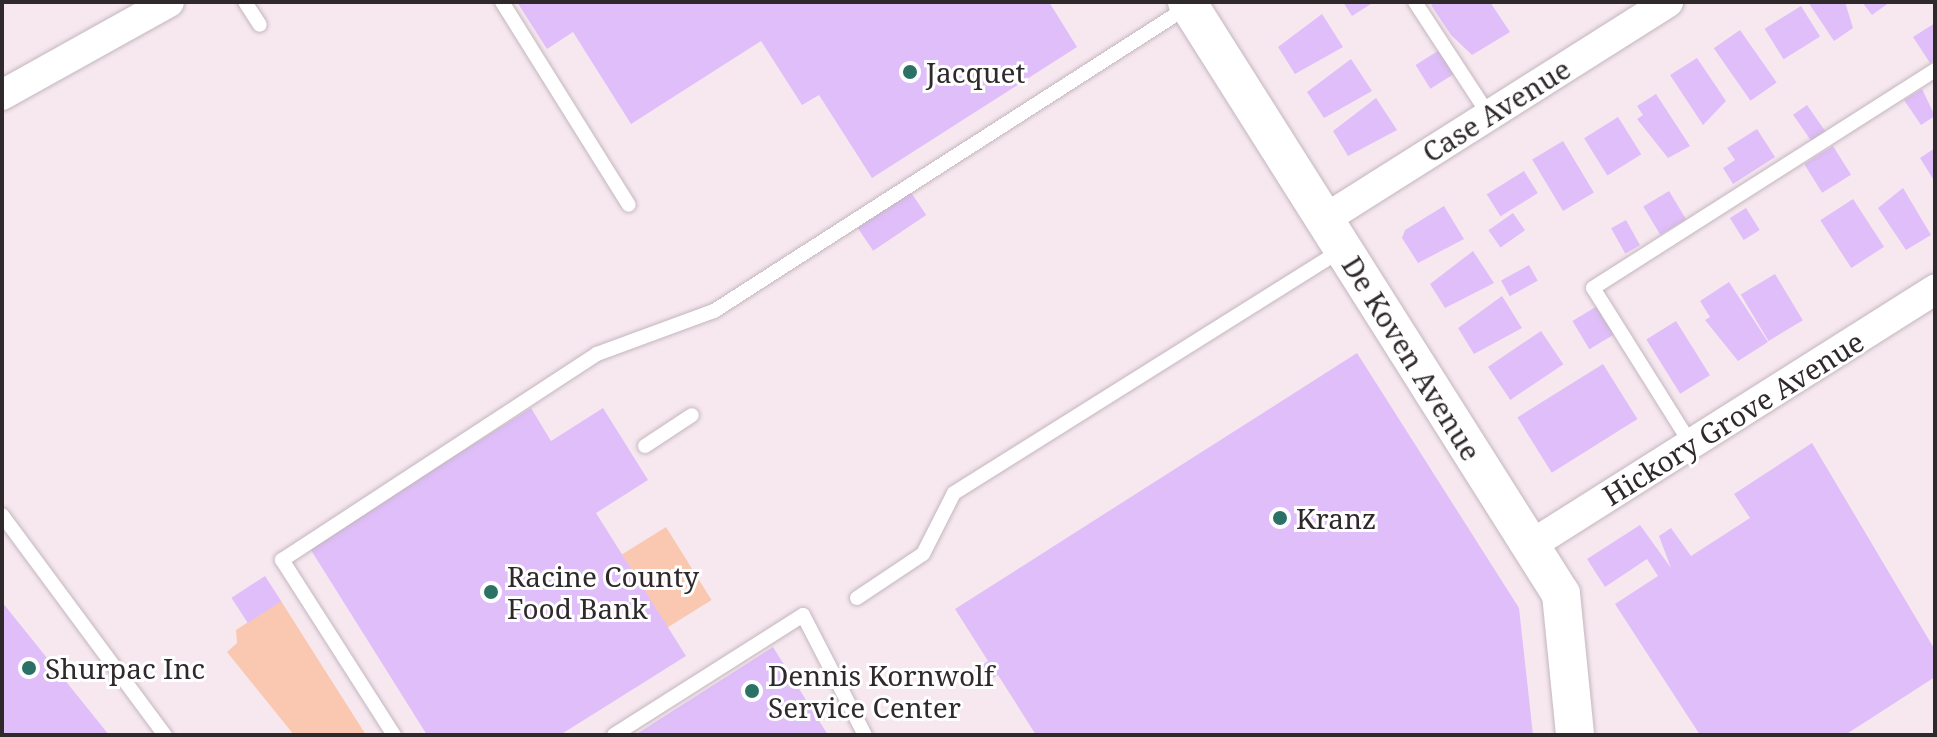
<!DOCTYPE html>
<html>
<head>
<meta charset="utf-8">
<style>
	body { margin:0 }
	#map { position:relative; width:1937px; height:737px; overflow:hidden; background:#f7e8f0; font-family:"Noto Serif",serif }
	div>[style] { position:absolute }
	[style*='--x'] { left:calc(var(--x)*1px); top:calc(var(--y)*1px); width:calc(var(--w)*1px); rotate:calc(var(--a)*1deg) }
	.green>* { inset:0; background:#fac8b0; transform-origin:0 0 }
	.building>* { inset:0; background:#dfbefa; transform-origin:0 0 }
	.roads { filter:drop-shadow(0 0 2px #c4b6be) drop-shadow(0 0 2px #c4b6be) }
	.service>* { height:14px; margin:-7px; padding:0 7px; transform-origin:7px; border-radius:7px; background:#fff }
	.minor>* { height:30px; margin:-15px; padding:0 15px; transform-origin:15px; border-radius:15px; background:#fff }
	.tertiary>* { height:38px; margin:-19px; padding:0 19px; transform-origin:19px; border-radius:19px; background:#fff }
	.dots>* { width:22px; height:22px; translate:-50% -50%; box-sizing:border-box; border:4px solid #fff; border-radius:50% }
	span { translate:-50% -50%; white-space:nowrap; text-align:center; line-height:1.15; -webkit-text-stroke:6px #fff; paint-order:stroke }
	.poi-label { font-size:28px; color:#2f292c }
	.left { translate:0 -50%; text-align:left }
	.street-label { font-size:28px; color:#2f292c }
	.frame { position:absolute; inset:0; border:4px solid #2f292c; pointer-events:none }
</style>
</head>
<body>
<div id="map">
	<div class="green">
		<i style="left:666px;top:527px;width:86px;height:52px;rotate:58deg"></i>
		<i style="clip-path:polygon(281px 601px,366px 735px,294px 735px,227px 652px,237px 643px,236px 630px)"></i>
	</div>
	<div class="building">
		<i style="clip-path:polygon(517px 2px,1049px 2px,1077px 47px,872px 178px,819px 95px,802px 105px,761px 41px,631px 124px,573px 32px,547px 49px)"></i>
		<i style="clip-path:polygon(1343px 2px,1374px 2px,1352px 16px)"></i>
		<i style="clip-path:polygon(1436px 2px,1490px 2px,1510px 32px,1472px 55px,1451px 35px,1431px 5px)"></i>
		<i style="clip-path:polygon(1808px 2px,1845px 2px,1853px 28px,1834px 41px)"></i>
		<i style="clip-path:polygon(1862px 2px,1890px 2px,1872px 15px)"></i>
		<i style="left:1801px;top:6px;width:36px;height:43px;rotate:58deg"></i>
		<i style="clip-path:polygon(1322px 14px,1343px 47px,1295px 74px,1278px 47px)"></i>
		<i style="clip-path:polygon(1935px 23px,1935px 59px,1930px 63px,1913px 37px)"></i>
		<i style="left:1740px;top:30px;width:64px;height:32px;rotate:55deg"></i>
		<i style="left:1441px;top:49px;width:28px;height:30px;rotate:58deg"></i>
		<i style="clip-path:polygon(1697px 58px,1726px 101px,1703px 125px,1670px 75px)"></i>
		<i style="clip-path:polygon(1351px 59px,1372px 91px,1324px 118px,1307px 92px)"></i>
		<i style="clip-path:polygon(1922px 89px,1935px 116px,1921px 125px,1904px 100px)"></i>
		<i style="clip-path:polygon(1656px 94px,1690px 146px,1668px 158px,1637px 119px,1643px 115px,1637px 106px)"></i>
		<i style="clip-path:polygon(1376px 98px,1397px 130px,1348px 156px,1333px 131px)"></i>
		<i style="left:1807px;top:105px;width:32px;height:17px;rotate:55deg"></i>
		<i style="left:1618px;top:117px;width:44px;height:40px;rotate:58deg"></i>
		<i style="clip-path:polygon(1757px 129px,1775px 157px,1733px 184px,1723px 168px,1735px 160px,1727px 148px)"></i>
		<i style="left:1563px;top:141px;width:60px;height:36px;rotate:59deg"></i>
		<i style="left:1833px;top:146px;width:34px;height:34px;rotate:58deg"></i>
		<i style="clip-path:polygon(1935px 148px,1935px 182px,1920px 158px)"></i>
		<i style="left:1524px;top:171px;width:26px;height:44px;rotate:58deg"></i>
		<i style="clip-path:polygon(1903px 188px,1931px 235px,1906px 250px,1878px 208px)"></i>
		<i style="left:910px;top:191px;width:29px;height:64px;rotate:56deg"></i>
		<i style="left:1669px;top:191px;width:33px;height:30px;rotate:59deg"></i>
		<i style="left:1853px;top:199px;width:57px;height:39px;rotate:57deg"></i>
		<i style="clip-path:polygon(1444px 206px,1464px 239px,1418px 263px,1402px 238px,1405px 230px)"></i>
		<i style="left:1746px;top:208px;width:26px;height:19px;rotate:58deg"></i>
		<i style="left:1513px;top:213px;width:21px;height:30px;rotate:55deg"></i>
		<i style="left:1626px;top:220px;width:29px;height:17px;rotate:61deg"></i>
		<i style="clip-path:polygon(1473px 251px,1494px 283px,1445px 308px,1430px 284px)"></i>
		<i style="left:1529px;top:265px;width:18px;height:32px;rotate:61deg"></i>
		<i style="left:1775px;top:274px;width:54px;height:40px;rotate:59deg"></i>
		<i style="clip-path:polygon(1729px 282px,1768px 342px,1738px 361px,1705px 320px,1710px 317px,1700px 301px)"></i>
		<i style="clip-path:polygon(1502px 296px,1522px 328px,1474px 354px,1458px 328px)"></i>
		<i style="left:1599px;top:305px;width:33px;height:31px;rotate:59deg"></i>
		<i style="left:1676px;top:321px;width:64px;height:35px;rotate:58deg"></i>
		<i style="left:1541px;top:331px;width:40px;height:64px;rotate:56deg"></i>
		<i style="clip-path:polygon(1357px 353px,1519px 608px,1533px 735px,1036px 735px,998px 675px,978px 688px,969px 674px,988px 661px,955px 609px)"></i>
		<i style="left:1603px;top:364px;width:65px;height:101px;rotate:58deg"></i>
		<i style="clip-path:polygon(531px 408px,551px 441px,603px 408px,648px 480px,596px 513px,686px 656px,560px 735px,427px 735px,309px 547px)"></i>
		<i style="clip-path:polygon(1812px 443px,1935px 650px,1935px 677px,1845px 735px,1700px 735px,1615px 604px,1658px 576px,1647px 559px,1605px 587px,1587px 559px,1640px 525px,1671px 568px,1659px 536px,1671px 528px,1691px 556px,1750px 518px,1734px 494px)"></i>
		<i style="left:265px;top:576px;width:30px;height:40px;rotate:57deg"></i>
		<i style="clip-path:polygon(2px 602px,109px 735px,2px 735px)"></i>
		<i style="clip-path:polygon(773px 647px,828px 735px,635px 735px)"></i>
	</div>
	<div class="roads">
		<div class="service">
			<i style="--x:245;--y:2;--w:27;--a:57"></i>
			<i style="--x:502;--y:2;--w:239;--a:58"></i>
			<i style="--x:1415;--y:2;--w:135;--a:56.8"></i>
			<i style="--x:1691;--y:444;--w:184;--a:-122.1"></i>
			<i style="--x:1593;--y:288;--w:406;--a:-32.5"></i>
			<i style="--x:645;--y:446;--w:56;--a:-33.4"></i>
			<i style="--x:2;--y:515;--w:274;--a:53.5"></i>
			<i style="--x:857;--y:598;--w:79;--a:-33.7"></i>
			<i style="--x:923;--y:554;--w:68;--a:-63.1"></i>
			<i style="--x:954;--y:493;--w:456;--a:-32.1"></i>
			<i style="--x:394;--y:735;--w:208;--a:-122.6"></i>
			<i style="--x:282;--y:560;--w:376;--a:-33.2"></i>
			<i style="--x:597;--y:354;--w:125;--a:-20.2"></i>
			<i style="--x:714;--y:311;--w:564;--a:-32.7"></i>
			<i style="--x:614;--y:735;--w:224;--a:-32.4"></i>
			<i style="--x:803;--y:615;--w:135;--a:62.7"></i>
		</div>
		<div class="minor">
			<i style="--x:2;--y:95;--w:191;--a:-29.1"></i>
			<i style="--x:1325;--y:219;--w:406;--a:-32.3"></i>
			<i style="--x:1531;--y:545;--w:478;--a:-32.3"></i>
		</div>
		<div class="tertiary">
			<i style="--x:1187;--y:2;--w:700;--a:57.72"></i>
			<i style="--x:1561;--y:594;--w:142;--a:84.3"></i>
		</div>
	</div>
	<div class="dots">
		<i style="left:910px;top:72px;background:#2c7166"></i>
		<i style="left:1280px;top:518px;background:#2c7166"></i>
		<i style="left:491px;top:592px;background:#2c7166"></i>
		<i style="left:29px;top:668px;background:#2c7166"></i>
		<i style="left:752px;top:691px;background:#2c7166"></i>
	</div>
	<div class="poi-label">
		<span class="left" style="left:926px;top:72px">Jacquet</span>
		<span class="left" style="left:1296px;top:518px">Kranz</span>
		<span class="left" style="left:507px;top:592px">Racine County<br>Food Bank</span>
		<span class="left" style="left:45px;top:668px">Shurpac Inc</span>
		<span class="left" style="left:768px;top:691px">Dennis Kornwolf<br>Service Center</span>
	</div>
	<div class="street-label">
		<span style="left:1496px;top:110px;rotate:-32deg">Case Avenue</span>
		<span style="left:1412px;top:358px;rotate:58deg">De Koven Avenue</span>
		<span style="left:1733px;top:418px;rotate:-32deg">Hickory Grove Avenue</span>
	</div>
	<div class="frame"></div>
</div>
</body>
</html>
